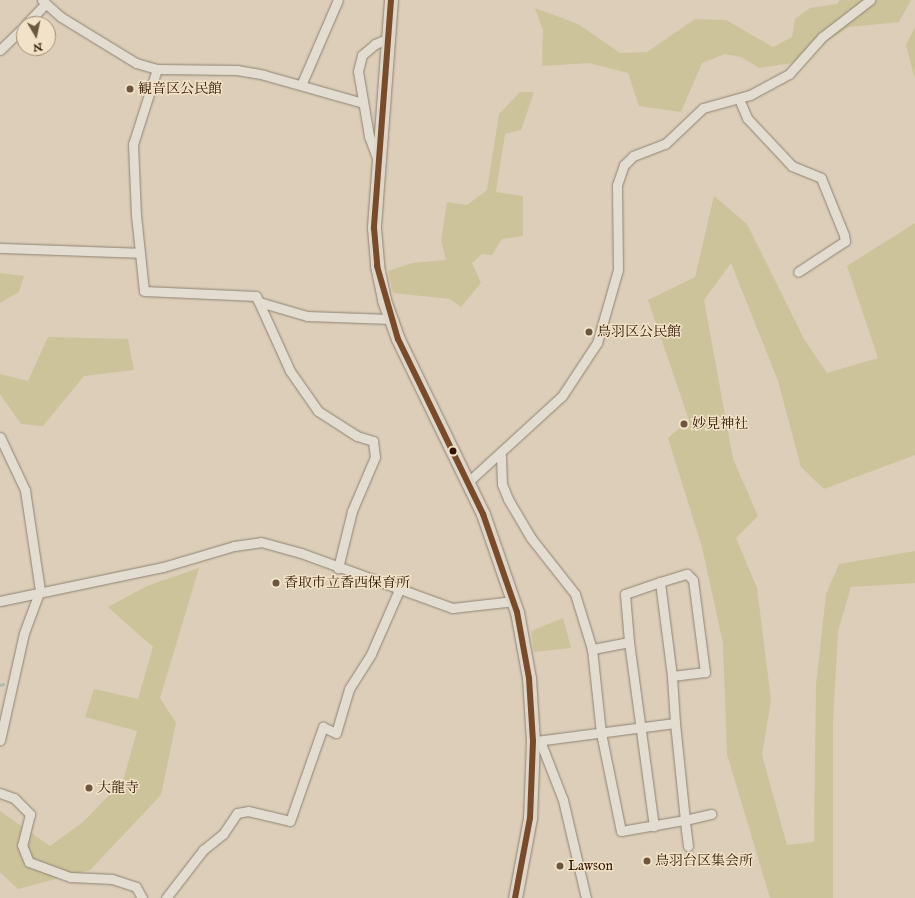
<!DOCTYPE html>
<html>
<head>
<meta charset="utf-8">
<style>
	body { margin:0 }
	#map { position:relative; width:915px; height:898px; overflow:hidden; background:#dcceb8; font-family:"IM FELL English","Noto Serif JP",serif }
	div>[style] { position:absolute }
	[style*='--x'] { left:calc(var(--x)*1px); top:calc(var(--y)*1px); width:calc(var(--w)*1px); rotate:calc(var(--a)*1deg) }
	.green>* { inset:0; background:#ccc39b }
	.stream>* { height:2.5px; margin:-1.25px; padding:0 1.25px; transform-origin:1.25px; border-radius:1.25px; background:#acbfac }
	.roads { filter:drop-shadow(0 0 1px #8e8373) drop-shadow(0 0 1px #8e8373) }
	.minor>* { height:9px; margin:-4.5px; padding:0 4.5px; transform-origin:4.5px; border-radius:4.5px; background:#e3dcd1 }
	.highway>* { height:13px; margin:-6.5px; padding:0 6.5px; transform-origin:6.5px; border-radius:6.5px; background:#ded6c9 }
	.bus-1>* { height:6px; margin:-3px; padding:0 3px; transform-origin:3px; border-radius:3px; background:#7a4b2a }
	.dots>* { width:11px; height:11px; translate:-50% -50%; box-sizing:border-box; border:2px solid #f2e2c7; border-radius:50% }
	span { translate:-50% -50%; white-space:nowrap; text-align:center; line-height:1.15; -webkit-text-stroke:3px #f2e2c7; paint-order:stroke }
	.poi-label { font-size:14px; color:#301600 }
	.left { translate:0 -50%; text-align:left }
	.north { position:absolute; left:16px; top:16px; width:40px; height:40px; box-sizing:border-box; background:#f2e2c7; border:1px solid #a49077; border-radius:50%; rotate:171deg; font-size:11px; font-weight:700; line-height:16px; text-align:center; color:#301600 }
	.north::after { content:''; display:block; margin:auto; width:14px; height:18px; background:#6c5640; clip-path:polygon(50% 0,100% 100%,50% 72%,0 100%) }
</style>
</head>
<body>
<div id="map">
	<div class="green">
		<i style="clip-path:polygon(840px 0,911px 0,899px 22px,849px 27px,793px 63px,759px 68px,741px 57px,725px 54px,702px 63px,681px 112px,639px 106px,628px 73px,589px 63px,542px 66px,543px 30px,535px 8px,578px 24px,620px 53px,647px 52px,695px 19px,726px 20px,773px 47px,792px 37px,795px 19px,810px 8px,837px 4px)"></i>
		<i style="clip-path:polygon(915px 27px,915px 80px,906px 45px)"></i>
		<i style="clip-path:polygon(520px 92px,534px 92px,521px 130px,505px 134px,496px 192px,523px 196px,523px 236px,502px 239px,492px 255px,482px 254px,472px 263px,481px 283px,461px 307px,450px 299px,393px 293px,388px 271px,412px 263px,446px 260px,441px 241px,447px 202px,467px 205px,487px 190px,499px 114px)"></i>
		<i style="clip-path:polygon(714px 196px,747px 224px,804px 339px,827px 373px,878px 358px,847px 266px,915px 223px,915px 455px,824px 489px,801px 467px,778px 381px,731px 263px,704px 300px,733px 459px,758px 516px,736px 538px,757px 588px,771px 700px,762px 755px,787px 845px,814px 842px,816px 685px,826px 594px,839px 564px,915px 551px,915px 583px,851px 587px,838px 631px,833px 722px,833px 898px,770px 898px,727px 754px,723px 643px,702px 547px,668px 438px,689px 420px,648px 300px,695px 277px)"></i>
		<i style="clip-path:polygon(0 273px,24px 276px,19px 292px,0 303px)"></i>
		<i style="clip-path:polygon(48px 337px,128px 339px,134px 370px,84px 376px,43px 426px,21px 424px,0 394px,0 374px,28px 381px)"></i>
		<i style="clip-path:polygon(199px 568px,160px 698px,176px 723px,161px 795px,90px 870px,18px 889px,0 872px,0 811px,50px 846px,83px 822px,123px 781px,137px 731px,85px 717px,94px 689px,138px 699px,153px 647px,108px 607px,147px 586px)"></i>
		<i style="clip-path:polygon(563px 618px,571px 648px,534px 652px,531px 631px)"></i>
	</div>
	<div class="stream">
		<i style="--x:0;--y:685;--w:3;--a:-18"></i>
	</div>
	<div class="roads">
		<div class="minor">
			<i style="--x:42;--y:0;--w:25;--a:42"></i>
			<i style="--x:61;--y:17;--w:88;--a:31.5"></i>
			<i style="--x:136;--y:63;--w:22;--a:16"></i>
			<i style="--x:157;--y:69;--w:80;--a:0.7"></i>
			<i style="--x:237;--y:70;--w:27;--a:10"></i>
			<i style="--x:264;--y:75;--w:103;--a:15.8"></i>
			<i style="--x:26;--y:24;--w:28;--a:-46"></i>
			<i style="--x:0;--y:50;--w:33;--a:-44"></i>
			<i style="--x:157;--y:69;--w:79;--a:107.7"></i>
			<i style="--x:133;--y:144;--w:71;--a:87.6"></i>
			<i style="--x:136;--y:215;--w:76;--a:84"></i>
			<i style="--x:144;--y:291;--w:112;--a:2.6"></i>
			<i style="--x:302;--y:83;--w:90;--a:-66.6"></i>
			<i style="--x:739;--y:99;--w:21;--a:67"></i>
			<i style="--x:747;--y:118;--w:66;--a:46.8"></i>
			<i style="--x:792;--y:166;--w:31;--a:22"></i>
			<i style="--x:821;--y:178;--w:61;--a:68"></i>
			<i style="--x:844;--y:235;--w:6;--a:81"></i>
			<i style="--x:845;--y:241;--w:56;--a:146.6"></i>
			<i style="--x:377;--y:158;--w:23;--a:-110"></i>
			<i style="--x:369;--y:136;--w:66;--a:-99.6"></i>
			<i style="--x:358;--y:71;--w:16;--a:-76"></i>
			<i style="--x:362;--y:55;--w:17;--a:-40"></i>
			<i style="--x:375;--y:44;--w:13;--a:-23"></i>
			<i style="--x:0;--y:248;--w:140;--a:2"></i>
			<i style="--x:256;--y:296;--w:82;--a:65.6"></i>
			<i style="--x:290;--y:371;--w:49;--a:55"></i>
			<i style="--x:318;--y:411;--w:46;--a:32.7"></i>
			<i style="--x:357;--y:436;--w:17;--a:17"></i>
			<i style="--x:373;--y:441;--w:16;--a:83"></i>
			<i style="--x:375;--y:457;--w:59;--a:113.1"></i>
			<i style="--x:352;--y:511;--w:59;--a:103.8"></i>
			<i style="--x:256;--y:297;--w:6;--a:59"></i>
			<i style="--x:259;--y:302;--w:50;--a:16.3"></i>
			<i style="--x:307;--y:316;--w:83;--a:2.1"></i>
			<i style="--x:0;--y:437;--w:59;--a:64.7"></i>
			<i style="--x:25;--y:490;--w:101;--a:81.5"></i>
			<i style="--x:40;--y:590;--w:46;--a:110.4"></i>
			<i style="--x:24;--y:633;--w:110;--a:102.6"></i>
			<i style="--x:501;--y:456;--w:28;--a:88"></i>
			<i style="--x:502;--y:484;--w:16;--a:68"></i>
			<i style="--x:508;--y:499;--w:45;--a:59.5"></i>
			<i style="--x:531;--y:538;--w:71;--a:51.8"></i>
			<i style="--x:575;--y:594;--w:58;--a:72.8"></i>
			<i style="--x:468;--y:482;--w:127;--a:-42.5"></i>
			<i style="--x:562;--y:396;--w:64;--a:-56.6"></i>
			<i style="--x:597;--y:343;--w:76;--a:-74"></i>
			<i style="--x:618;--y:270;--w:85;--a:-90.7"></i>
			<i style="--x:617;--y:185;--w:21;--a:-71"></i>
			<i style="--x:624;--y:165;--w:13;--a:-45"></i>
			<i style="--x:633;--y:156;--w:34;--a:-21"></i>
			<i style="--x:665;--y:144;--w:52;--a:-43.5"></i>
			<i style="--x:703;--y:108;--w:49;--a:-15.5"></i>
			<i style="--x:750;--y:95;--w:44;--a:-28.3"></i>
			<i style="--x:789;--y:74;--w:50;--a:-48.3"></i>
			<i style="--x:822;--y:37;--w:61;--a:-37.6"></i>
			<i style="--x:660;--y:582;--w:28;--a:-17"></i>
			<i style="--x:687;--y:574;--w:8;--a:45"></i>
			<i style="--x:693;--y:580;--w:93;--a:82.6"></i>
			<i style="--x:705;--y:672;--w:33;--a:173"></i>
			<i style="--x:0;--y:601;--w:167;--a:-11.8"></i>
			<i style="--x:163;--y:567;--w:74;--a:-16.5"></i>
			<i style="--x:234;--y:546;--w:27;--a:-8"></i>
			<i style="--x:261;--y:542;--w:41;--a:15.4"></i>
			<i style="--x:301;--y:553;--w:161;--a:20"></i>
			<i style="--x:452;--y:608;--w:62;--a:-6.4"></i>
			<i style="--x:629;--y:642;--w:186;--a:82.3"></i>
			<i style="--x:536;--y:741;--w:140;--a:-7.4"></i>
			<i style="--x:540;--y:741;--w:63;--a:68.7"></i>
			<i style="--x:563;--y:800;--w:101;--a:76.8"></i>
			<i style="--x:0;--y:793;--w:15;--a:20"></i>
			<i style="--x:14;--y:798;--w:23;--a:45"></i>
			<i style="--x:30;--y:814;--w:32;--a:104"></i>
			<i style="--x:22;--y:845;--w:18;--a:68"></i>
			<i style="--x:29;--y:862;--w:44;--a:20.1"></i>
			<i style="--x:70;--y:877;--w:42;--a:2.7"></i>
			<i style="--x:112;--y:879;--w:25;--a:18"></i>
			<i style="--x:136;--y:887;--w:13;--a:61"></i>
			<i style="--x:688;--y:846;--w:26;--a:-97"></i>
			<i style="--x:685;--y:820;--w:98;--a:-95.9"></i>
			<i style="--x:675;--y:723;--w:47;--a:-93.7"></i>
			<i style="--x:672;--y:676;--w:95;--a:-97.3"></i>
			<i style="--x:660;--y:582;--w:37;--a:161"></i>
			<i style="--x:625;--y:594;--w:48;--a:85.2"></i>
			<i style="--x:629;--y:642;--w:38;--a:169"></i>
			<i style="--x:592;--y:649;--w:84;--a:83.9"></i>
			<i style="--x:601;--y:733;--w:100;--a:78.5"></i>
			<i style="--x:621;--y:831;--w:65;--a:-9.8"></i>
			<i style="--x:685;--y:820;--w:27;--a:-13"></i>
			<i style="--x:166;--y:898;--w:61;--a:-52.4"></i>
			<i style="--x:203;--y:850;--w:26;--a:-39"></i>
			<i style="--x:223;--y:834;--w:25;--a:-56"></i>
			<i style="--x:237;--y:813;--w:11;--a:-10"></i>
			<i style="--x:248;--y:811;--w:43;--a:13.4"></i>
			<i style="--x:290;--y:821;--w:100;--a:-70.7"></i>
			<i style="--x:323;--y:727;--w:14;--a:25"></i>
			<i style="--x:336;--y:733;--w:46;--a:-73.5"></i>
			<i style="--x:349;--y:689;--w:41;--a:-57.8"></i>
			<i style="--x:371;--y:654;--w:70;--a:-66.4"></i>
		</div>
		<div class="highway">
			<i style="--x:391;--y:0;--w:229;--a:94.3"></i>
			<i style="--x:374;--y:228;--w:38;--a:85"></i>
			<i style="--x:377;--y:266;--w:35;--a:78"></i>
			<i style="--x:384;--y:300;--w:41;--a:70.3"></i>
			<i style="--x:398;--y:339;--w:195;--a:64.1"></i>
			<i style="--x:483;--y:514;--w:104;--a:70.9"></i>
			<i style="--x:517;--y:612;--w:67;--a:79.7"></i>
			<i style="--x:529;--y:678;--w:63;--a:86.4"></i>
			<i style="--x:533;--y:741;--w:77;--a:92.2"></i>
			<i style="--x:530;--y:818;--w:81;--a:100.6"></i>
		</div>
	</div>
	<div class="bus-1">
		<i style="--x:391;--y:0;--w:229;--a:94.3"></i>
		<i style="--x:374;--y:228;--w:38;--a:85"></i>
		<i style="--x:377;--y:266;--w:76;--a:74"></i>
		<i style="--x:398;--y:339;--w:195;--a:64.1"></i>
		<i style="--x:483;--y:514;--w:104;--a:70.9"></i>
		<i style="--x:517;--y:612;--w:67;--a:79.7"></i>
		<i style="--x:529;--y:678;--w:63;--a:86.4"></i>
		<i style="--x:533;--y:741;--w:77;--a:92.2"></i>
		<i style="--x:530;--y:818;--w:81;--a:100.6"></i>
	</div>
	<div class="dots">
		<i style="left:130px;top:89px;background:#6c5640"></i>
		<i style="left:589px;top:332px;background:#6c5640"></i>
		<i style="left:684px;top:424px;background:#6c5640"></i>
		<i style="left:453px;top:451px;background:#301600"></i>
		<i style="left:276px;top:583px;background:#6c5640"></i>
		<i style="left:89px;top:788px;background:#6c5640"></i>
		<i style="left:647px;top:861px;background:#6c5640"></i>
		<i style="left:560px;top:866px;background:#6c5640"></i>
	</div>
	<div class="poi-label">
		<span class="left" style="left:138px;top:89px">観音区公民館</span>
		<span class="left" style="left:597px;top:332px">鳥羽区公民館</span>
		<span class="left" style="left:692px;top:424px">妙見神社</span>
		<span class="left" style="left:284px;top:583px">香取市立香西保育所</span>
		<span class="left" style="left:97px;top:788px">大龍寺</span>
		<span class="left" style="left:655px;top:861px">鳥羽台区集会所</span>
		<span class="left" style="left:568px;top:866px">Lawson</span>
	</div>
	<div class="north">N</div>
</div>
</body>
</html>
